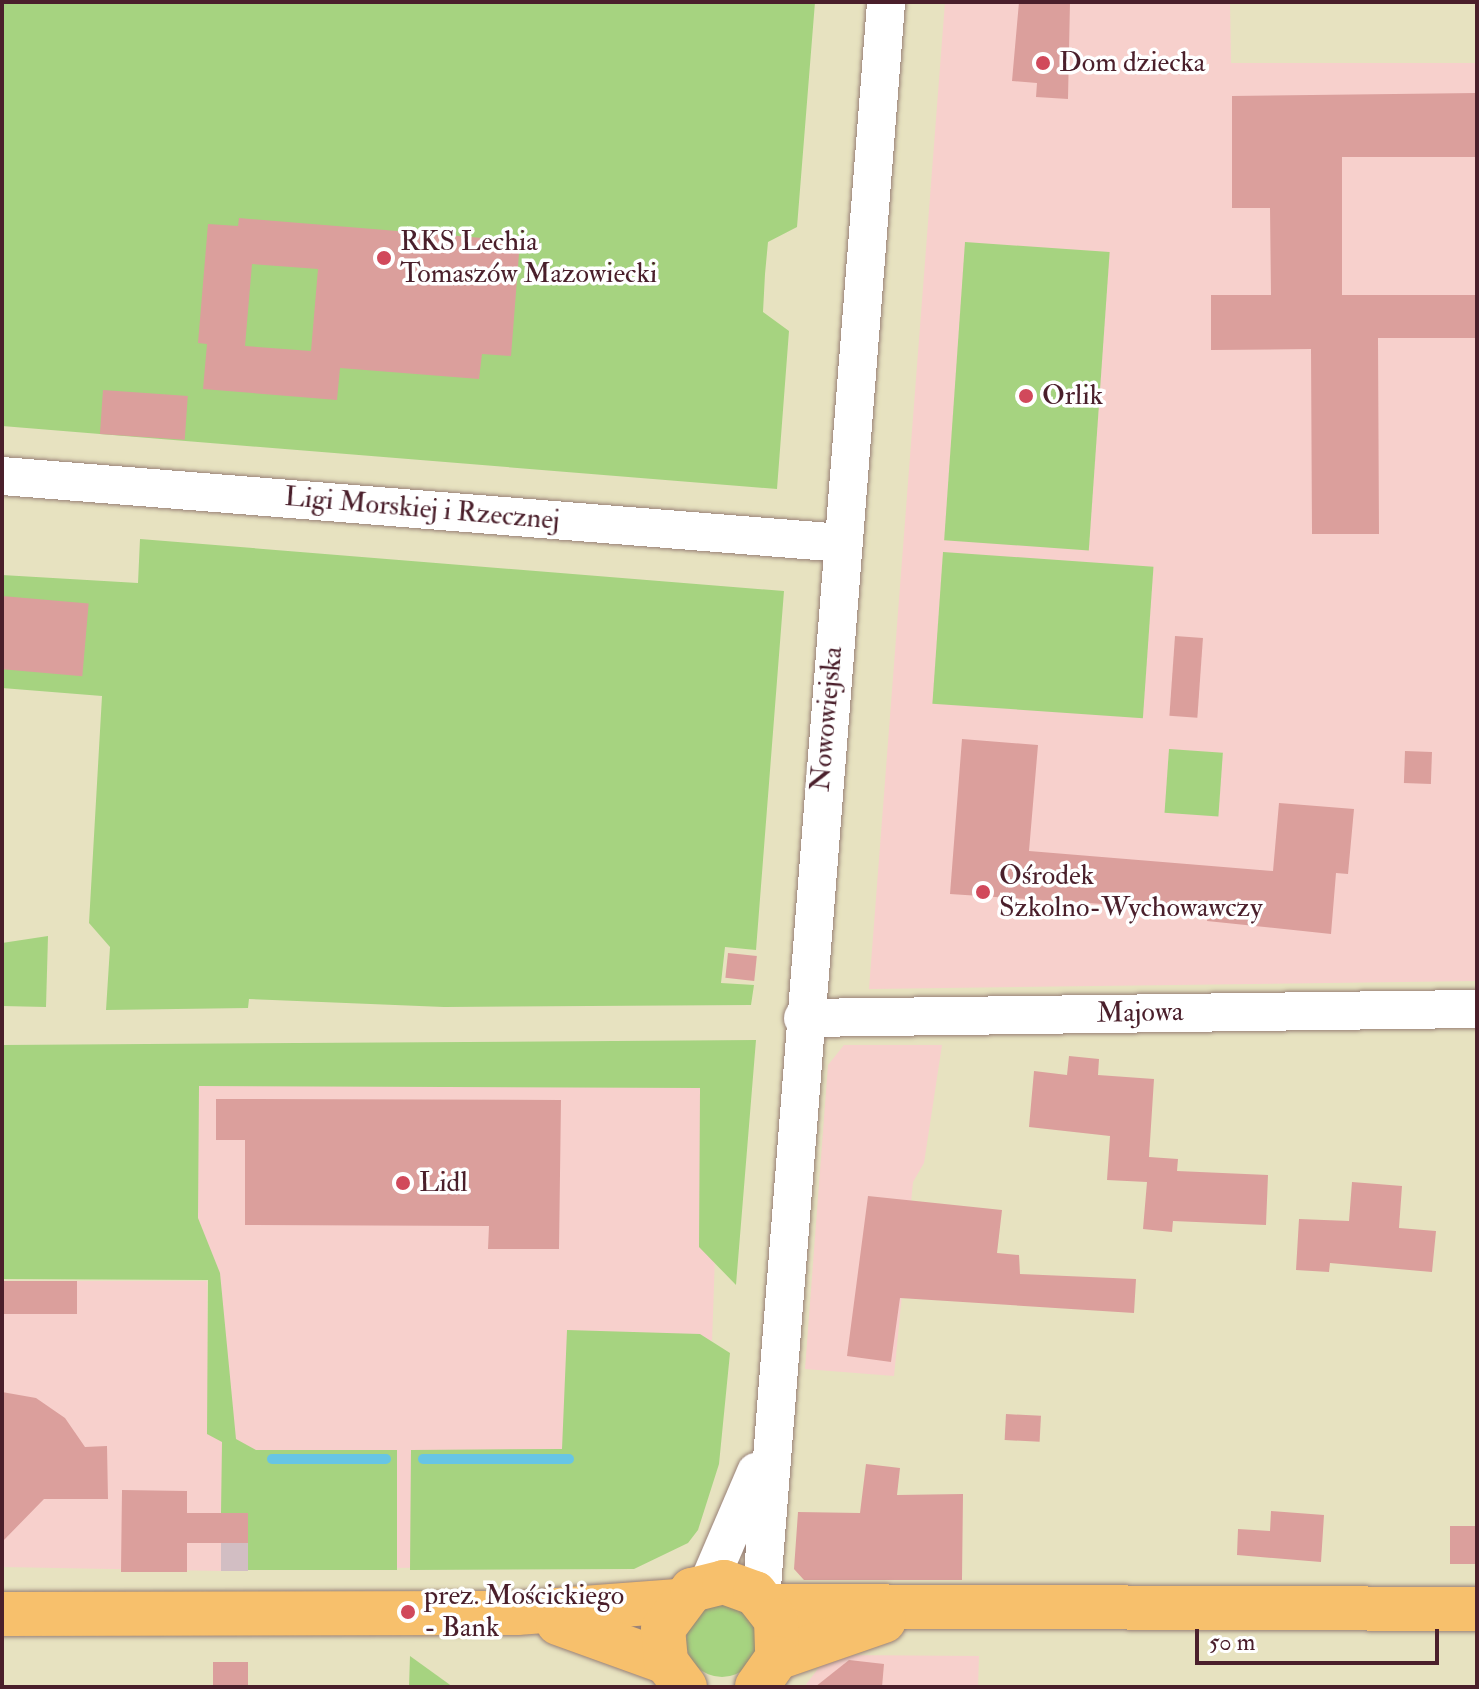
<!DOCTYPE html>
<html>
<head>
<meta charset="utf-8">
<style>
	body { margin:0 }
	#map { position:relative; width:1479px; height:1689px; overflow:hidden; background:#e7e2c0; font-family:"IM FELL Double Pica",serif }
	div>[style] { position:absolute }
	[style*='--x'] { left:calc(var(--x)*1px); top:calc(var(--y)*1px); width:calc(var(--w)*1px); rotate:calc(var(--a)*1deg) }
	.built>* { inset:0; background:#f7d0cc }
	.industrial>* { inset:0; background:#d2bec3; transform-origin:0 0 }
	.green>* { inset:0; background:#a6d380; transform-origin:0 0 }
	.round { border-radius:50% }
	.stream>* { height:10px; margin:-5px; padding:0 5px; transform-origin:5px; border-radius:5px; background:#67c5e5 }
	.building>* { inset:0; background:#db9f9c; transform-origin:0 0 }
	.roads { filter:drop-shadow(0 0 2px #988076) drop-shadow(0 0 2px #988076) }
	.minor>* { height:38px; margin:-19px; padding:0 19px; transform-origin:19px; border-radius:19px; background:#fff }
	.major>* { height:44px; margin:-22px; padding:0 22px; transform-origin:22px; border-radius:22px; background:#f7c06c }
	.dots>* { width:22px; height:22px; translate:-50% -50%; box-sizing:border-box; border:4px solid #fff; border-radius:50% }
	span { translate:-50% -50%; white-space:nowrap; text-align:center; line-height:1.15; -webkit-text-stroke:7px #fff; paint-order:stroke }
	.poi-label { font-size:28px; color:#4a1f2b }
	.left { translate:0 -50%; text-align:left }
	.street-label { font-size:28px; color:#4a1f2b }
	.frame { position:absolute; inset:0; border:4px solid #4a1f2b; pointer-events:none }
	.scale { position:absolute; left:1195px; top:1629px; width:244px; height:36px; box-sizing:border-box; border:4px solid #4a1f2b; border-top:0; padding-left:10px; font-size:24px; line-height:28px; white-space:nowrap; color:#4a1f2b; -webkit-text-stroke:6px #fff; paint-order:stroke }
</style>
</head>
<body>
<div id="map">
	<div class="built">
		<i style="clip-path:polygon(945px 2px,1230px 2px,1231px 63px,1477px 63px,1477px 981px,869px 989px)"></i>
		<i style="clip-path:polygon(844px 1045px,942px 1045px,924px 1163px,913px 1182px,894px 1376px,805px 1369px,828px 1065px)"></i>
		<i style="clip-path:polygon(722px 1054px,708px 1457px,635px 1566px,251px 1569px,251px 1511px,222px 1445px,222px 1571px,2px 1567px,2px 1281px,207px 1281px,209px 1435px,219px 1277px,2px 1073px)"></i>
		<i style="clip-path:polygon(845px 1655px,979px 1656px,978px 1687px,804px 1687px,824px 1661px)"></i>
	</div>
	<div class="industrial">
		<i style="left:221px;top:1513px;width:27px;height:58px"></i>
	</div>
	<div class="green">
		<i style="clip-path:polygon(2px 2px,815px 2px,797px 227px,768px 242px,765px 274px,763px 312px,789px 331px,777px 489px,2px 426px)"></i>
		<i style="left:965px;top:242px;width:145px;height:299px;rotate:4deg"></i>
		<i style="clip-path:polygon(140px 539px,784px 591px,756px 950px,725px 947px,721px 983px,754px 985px,751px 1005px,444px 1007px,249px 999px,248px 1008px,106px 1010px,110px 947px,89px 923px,102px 696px,2px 688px,2px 575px,138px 583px)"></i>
		<i style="left:943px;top:552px;width:211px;height:152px;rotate:4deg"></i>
		<i style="left:1169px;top:749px;width:54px;height:64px;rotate:4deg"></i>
		<i style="clip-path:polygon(48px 936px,46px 1007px,2px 1006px,2px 943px)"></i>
		<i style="clip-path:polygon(756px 1040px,736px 1285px,699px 1247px,700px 1088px,199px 1086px,198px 1218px,220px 1273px,236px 1439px,256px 1450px,397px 1450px,397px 1570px,248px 1570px,248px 1513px,221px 1513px,222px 1442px,207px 1434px,208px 1280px,2px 1279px,2px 1045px)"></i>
		<i style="clip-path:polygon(567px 1330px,700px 1334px,730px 1353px,719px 1464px,698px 1530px,688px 1543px,634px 1569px,410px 1570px,411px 1450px,562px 1449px)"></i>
		<i class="round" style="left:686px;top:1605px;width:72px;height:72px"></i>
		<i style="clip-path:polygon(410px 1656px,453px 1687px,409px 1687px)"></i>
	</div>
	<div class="stream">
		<i style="--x:272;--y:1459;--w:114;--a:0"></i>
		<i style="--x:423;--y:1459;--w:146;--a:0"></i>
	</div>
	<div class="building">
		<i style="clip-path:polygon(1019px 2px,1070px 2px,1068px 99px,1036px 97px,1037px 83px,1012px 81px)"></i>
		<i style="clip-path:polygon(1477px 93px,1477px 157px,1342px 157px,1342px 295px,1477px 295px,1477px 338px,1378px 338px,1379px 534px,1312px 534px,1311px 349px,1211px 350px,1211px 295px,1271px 295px,1270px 208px,1232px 208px,1232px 96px)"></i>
		<i style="clip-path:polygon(evenodd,239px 218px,520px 241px,511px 356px,482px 354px,479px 379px,340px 368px,337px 400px,203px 389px,207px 344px,198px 343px,208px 224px,238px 226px,239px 218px,252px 264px,318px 269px,311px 351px,245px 346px,252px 264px)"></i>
		<i style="left:103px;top:390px;width:85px;height:44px;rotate:4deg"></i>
		<i style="left:2px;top:596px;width:87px;height:73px;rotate:5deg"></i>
		<i style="left:1175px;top:636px;width:28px;height:80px;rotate:4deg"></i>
		<i style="clip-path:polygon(962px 739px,1038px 745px,1029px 851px,1273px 871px,1279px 803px,1354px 809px,1348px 874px,1336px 873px,1331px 934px,1207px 921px,1208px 911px,950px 894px)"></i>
		<i style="left:1405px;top:751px;width:27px;height:32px;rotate:2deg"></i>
		<i style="left:728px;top:953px;width:29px;height:25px;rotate:6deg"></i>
		<i style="clip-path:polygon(1069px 1056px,1099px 1059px,1098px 1075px,1154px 1079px,1149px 1157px,1178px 1159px,1177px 1171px,1268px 1175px,1266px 1225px,1173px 1221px,1172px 1232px,1143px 1229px,1147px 1182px,1107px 1180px,1110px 1136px,1029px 1127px,1034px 1071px,1067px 1075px)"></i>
		<i style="clip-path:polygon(216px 1099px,561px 1100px,559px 1249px,488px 1249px,489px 1226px,245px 1225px,245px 1140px,216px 1140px)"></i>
		<i style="clip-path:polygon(1352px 1182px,1402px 1186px,1399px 1228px,1436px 1231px,1432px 1272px,1330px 1263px,1329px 1272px,1296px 1270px,1299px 1219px,1349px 1221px)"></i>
		<i style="clip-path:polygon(868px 1196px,1002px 1210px,997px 1253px,1019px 1255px,1020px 1274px,1136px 1279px,1134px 1313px,900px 1298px,891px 1362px,847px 1356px)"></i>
		<i style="left:2px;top:1281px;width:75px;height:33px"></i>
		<i style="clip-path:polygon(2px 1392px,36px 1398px,65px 1418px,85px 1447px,107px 1446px,108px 1499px,44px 1499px,2px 1542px)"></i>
		<i style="left:1006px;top:1414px;width:35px;height:26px;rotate:3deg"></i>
		<i style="clip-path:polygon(866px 1464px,900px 1468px,897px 1495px,963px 1494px,962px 1580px,804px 1580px,794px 1569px,798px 1512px,860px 1513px)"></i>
		<i style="clip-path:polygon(122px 1490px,187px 1491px,187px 1513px,248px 1513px,248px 1543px,187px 1543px,187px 1572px,121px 1572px)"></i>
		<i style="clip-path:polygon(1271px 1511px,1324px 1515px,1321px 1562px,1237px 1555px,1238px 1529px,1270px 1531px)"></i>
		<i style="left:1477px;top:1526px;width:38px;height:27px;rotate:90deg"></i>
		<i style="clip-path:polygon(849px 1660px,884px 1664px,882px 1687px,815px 1687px)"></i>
		<i style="left:213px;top:1662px;width:35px;height:25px"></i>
	</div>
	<div class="roads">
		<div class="minor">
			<i style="--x:2;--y:476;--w:843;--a:4.56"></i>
			<i style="--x:803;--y:1018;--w:674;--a:-0.77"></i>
			<i style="--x:708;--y:1584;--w:122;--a:-66.8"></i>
			<i style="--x:761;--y:1599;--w:1602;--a:-85.52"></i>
		</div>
		<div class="major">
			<i style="--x:769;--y:1606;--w:708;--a:0.24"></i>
			<i style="--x:2;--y:1614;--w:515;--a:-0.11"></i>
			<i style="--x:517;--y:1613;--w:161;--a:-4.3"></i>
			<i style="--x:558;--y:1623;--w:115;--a:19.9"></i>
			<i style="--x:777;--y:1658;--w:113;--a:-19.1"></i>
			<i style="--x:685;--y:1687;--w:31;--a:-127"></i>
			<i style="--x:666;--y:1662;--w:33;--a:-95"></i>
			<i style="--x:663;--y:1629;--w:49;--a:-53.4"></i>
			<i style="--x:692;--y:1590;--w:33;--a:-14"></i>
			<i style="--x:724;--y:1582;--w:33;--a:20"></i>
			<i style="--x:755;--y:1593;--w:34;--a:52"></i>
			<i style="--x:776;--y:1620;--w:38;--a:88"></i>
			<i style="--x:777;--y:1658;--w:35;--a:125"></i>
		</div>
	</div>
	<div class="dots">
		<i style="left:1043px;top:63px;background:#d1495b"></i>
		<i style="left:384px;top:258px;background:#d1495b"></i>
		<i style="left:1026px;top:396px;background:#d1495b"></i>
		<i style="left:983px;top:892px;background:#d1495b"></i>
		<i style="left:403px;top:1183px;background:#d1495b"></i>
		<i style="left:408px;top:1612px;background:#d1495b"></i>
	</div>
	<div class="poi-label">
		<span class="left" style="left:1059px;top:63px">Dom dziecka</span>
		<span class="left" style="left:400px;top:258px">RKS Lechia<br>Tomaszów Mazowiecki</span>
		<span class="left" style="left:1042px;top:396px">Orlik</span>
		<span class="left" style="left:999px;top:892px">Ośrodek<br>Szkolno-Wychowawczy</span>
		<span class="left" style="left:419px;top:1183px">Lidl</span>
		<span class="left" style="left:424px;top:1612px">prez. Mościckiego<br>- Bank</span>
	</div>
	<div class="street-label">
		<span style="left:422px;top:509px;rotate:5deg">Ligi Morskiej i Rzecznej</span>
		<span style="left:827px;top:719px;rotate:-85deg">Nowowiejska</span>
		<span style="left:1140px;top:1013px;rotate:-1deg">Majowa</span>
	</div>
	<div class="frame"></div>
	<div class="scale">50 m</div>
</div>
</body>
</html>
